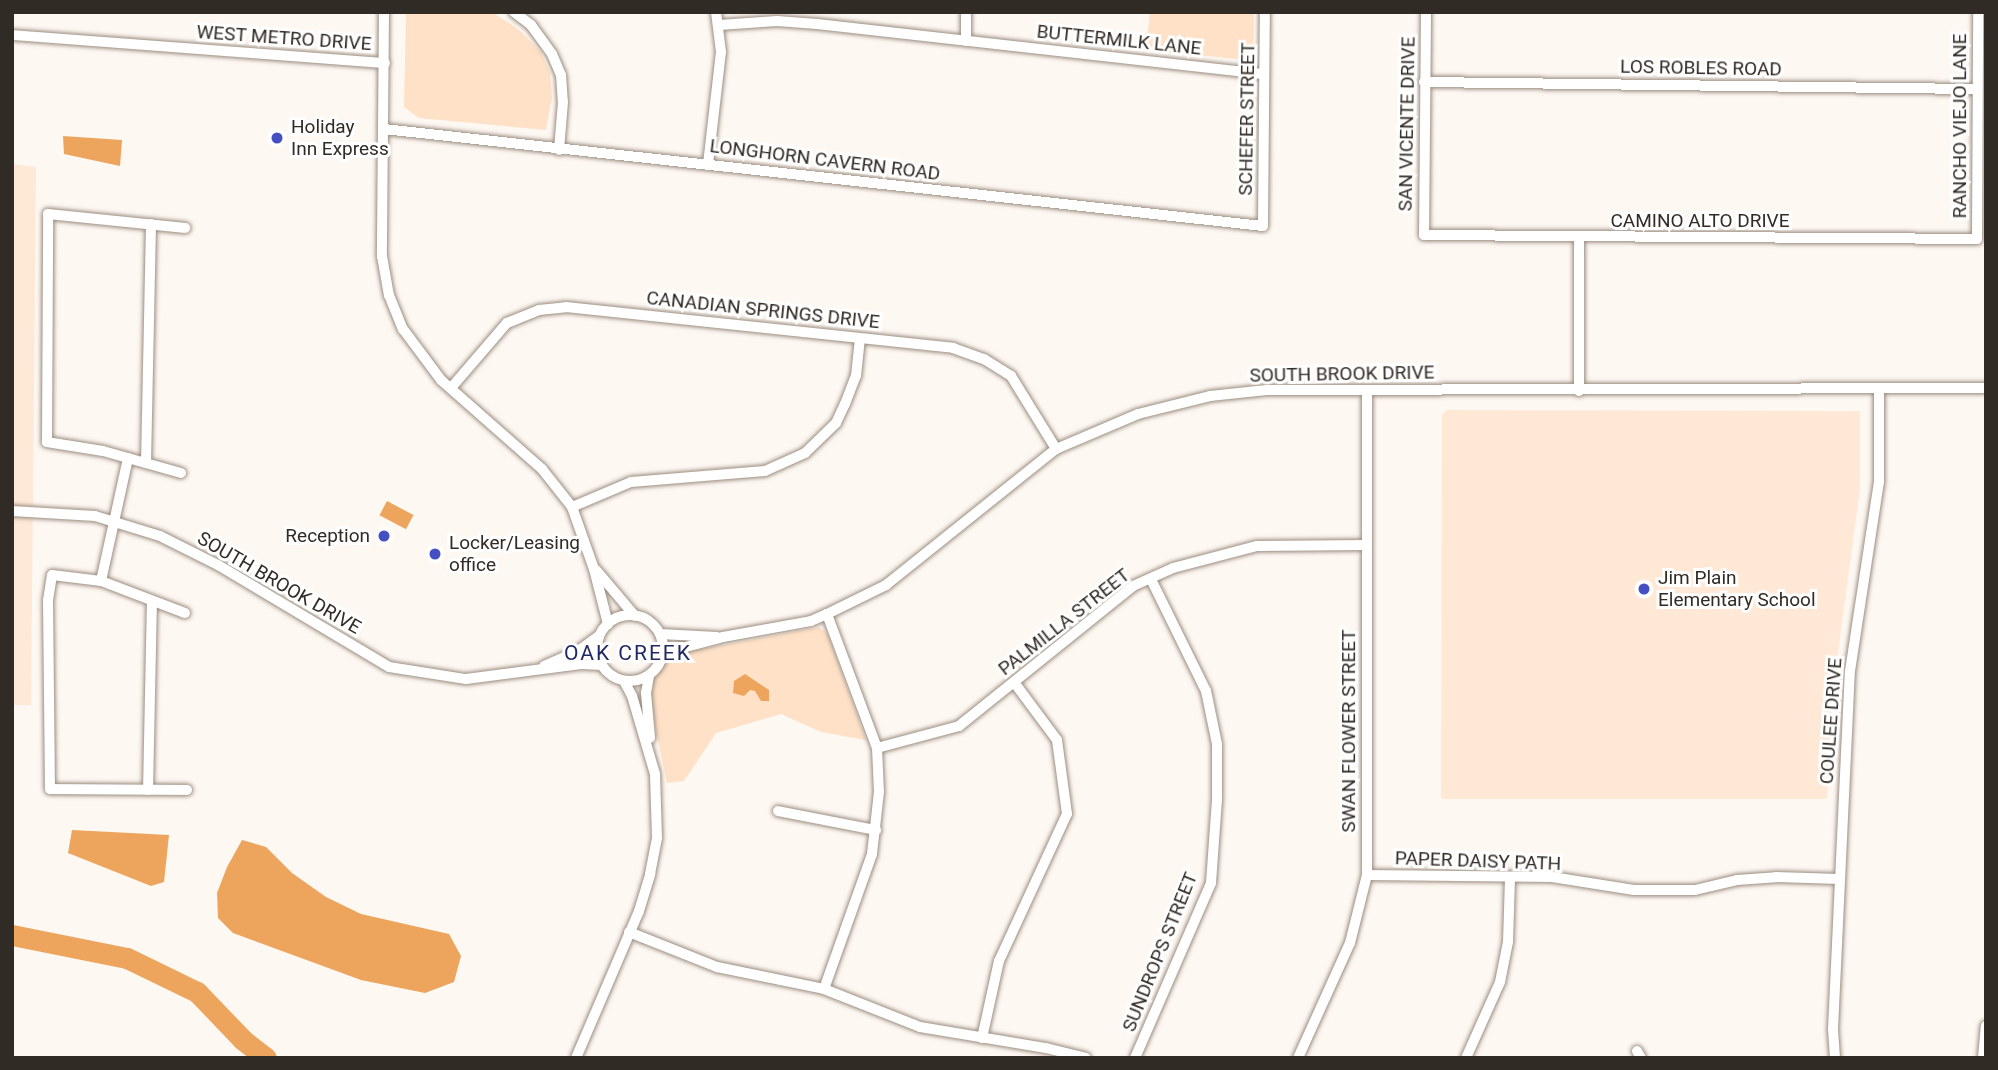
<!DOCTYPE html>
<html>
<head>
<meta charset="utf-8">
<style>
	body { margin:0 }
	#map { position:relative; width:1998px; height:1070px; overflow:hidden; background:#fef8f2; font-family:Roboto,sans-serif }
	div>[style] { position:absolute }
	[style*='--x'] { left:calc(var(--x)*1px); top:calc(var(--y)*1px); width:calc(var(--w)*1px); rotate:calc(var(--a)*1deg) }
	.built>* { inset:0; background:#ffe8d5 }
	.green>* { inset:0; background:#fee1c7 }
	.water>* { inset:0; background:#eda55e; transform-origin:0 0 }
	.river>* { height:21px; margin:-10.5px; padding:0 10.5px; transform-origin:10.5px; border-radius:10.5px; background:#eda55e }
	.roads { filter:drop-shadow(0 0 2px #9b8d80) drop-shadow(0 0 2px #9b8d80) }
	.street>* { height:10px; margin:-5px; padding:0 5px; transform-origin:5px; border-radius:5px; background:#fff }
	.street>.ring { margin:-5px; padding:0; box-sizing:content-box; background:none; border:10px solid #fff; border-radius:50% }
	.dots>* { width:19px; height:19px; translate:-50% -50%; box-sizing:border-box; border:4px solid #fff; border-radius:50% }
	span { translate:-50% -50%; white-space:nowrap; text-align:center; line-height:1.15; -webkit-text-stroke:6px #fff; paint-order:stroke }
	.street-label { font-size:19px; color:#312b26 }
	.poi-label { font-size:19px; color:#312b26 }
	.left { translate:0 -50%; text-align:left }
	.right { translate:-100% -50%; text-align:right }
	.neighbourhood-label { font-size:21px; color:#222962; letter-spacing:2px }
	.frame { position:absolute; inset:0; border:14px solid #312b26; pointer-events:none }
</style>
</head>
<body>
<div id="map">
	<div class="built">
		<i style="clip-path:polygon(12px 164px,36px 167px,31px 705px,12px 705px)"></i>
		<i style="clip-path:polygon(1447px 410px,1860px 411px,1860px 489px,1833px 690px,1827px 799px,1441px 799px,1442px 415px)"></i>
	</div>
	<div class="green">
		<i style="clip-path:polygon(406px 12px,492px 12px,518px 29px,541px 52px,550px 73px,552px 97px,546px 130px,419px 118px,404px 107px)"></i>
		<i style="clip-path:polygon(1150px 12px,1254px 12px,1253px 56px,1247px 60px,1146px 50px)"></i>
		<i style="clip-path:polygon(819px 627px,826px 632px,830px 640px,866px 740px,821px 732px,781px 714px,716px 733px,684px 781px,667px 783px,649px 699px,653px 679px,666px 663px,686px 652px)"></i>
	</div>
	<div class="water">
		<i style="clip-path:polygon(63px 136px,122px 140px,120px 166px,64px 154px)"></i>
		<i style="left:387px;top:501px;width:30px;height:16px;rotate:28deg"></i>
		<i style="clip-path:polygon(745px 674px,769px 690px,769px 701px,761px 701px,755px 691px,750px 690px,744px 696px,733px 693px,734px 681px)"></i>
		<i style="clip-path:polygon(72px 830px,169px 835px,164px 882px,151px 886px,68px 853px)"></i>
		<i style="clip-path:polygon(242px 840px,266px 847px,292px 873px,326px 897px,361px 914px,449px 934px,461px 956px,454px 982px,425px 993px,361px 980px,233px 933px,218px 918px,217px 893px,227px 867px)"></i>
	</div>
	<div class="river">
		<i style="--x:12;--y:935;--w:117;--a:11.3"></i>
		<i style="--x:127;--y:958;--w:78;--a:25.9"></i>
		<i style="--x:197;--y:992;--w:66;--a:46.2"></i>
		<i style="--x:243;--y:1040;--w:29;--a:38"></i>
	</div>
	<div class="roads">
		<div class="street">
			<i style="--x:384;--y:12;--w:244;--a:90.5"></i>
			<i style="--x:382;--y:256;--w:40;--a:80"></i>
			<i style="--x:389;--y:295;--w:37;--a:68"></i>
			<i style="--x:403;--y:329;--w:64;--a:53.3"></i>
			<i style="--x:441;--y:380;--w:135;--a:41.4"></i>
			<i style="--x:542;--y:469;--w:48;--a:51.7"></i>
			<i style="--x:572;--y:507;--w:66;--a:70.5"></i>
			<i style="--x:594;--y:569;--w:57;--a:75.7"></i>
			<i style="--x:514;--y:12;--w:21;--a:37"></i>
			<i style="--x:531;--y:25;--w:36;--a:54"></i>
			<i style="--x:552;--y:54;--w:23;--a:67"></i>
			<i style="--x:561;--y:75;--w:27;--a:86"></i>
			<i style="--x:563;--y:102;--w:48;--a:94.8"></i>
			<i style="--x:1426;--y:12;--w:223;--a:90.5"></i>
			<i style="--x:1424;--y:235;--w:553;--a:0.41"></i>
			<i style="--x:1977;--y:239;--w:227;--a:-89.7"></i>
			<i style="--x:719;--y:25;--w:58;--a:-3.9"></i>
			<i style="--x:777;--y:21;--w:40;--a:4.3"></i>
			<i style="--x:817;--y:24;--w:450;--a:6.4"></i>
			<i style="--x:12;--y:35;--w:374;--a:4.3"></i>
			<i style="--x:966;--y:41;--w:29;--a:-90"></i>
			<i style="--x:1424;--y:82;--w:553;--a:0.73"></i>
			<i style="--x:384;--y:129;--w:884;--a:6.3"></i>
			<i style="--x:1263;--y:226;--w:214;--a:-89.5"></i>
			<i style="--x:708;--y:164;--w:113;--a:-83.4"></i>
			<i style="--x:721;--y:52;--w:40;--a:-97.1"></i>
			<i style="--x:451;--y:388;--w:86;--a:-49.3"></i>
			<i style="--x:507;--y:323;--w:35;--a:-22"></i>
			<i style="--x:539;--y:310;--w:27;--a:-6"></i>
			<i style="--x:566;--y:307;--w:389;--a:6"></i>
			<i style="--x:953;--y:348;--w:33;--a:20"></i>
			<i style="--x:984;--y:359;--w:32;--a:32"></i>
			<i style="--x:1011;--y:376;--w:86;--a:58.3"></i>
			<i style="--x:1579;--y:391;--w:152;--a:-90"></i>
			<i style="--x:146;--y:463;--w:239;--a:-88.8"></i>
			<i style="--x:181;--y:473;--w:81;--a:-164.2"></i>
			<i style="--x:103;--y:451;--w:57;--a:-170.9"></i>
			<i style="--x:47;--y:442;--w:228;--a:-89.7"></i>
			<i style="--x:48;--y:214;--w:138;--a:5.8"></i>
			<i style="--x:572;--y:507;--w:64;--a:-23"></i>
			<i style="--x:631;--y:482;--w:134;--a:-4.7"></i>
			<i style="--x:765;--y:471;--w:44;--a:-24.2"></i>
			<i style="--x:805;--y:453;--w:43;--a:-44.1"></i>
			<i style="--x:836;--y:423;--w:21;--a:-65"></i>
			<i style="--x:845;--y:404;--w:30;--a:-69"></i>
			<i style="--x:856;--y:376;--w:38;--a:-84"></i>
			<i style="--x:12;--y:511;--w:83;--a:3.4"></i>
			<i style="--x:95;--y:516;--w:68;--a:17.1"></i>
			<i style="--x:160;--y:536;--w:65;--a:26.6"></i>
			<i style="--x:218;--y:565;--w:199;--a:30.8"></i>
			<i style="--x:389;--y:667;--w:78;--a:8.9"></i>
			<i style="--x:466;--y:679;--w:116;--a:-7.4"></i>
			<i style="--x:581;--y:664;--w:21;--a:3"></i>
			<i style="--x:596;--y:570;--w:60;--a:49.7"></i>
			<i style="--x:101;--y:581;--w:126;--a:-77.6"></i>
			<i style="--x:185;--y:613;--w:90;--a:-159.1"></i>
			<i style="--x:101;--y:581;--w:49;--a:-173"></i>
			<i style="--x:52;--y:575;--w:25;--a:99"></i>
			<i style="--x:48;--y:600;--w:189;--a:89.4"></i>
			<i style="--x:50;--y:789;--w:137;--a:0.4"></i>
			<i class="ring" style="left:597px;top:615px;width:56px;height:56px"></i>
			<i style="--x:660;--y:634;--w:57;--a:3"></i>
			<i style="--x:663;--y:653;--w:62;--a:-14.9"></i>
			<i style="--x:723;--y:637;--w:89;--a:-10.3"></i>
			<i style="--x:811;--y:621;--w:17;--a:-24"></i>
			<i style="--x:827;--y:614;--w:66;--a:-26.2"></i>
			<i style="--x:886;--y:585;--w:218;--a:-38.7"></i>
			<i style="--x:1056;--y:449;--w:89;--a:-23.1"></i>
			<i style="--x:1138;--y:414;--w:74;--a:-14"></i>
			<i style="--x:1210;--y:396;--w:57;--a:-6"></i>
			<i style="--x:1267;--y:390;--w:719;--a:-0.16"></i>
			<i style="--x:544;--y:666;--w:37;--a:-24"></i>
			<i style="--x:578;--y:651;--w:26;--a:-36"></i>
			<i style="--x:649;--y:676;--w:17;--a:100"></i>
			<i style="--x:646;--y:693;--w:45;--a:84.9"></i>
			<i style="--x:877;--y:748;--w:85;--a:-15"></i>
			<i style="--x:959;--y:726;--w:223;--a:-38.8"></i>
			<i style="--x:1133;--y:586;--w:44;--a:-24.2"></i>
			<i style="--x:1173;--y:568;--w:87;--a:-14.7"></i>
			<i style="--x:1257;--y:546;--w:109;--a:-0.5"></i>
			<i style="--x:148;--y:790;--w:189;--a:-88.8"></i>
			<i style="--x:778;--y:811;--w:100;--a:11"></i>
			<i style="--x:1367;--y:875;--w:185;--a:0.6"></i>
			<i style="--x:1552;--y:877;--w:83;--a:9"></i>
			<i style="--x:1634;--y:890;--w:61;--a:0"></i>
			<i style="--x:1695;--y:890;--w:43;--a:-13.4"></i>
			<i style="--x:1737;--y:880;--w:39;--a:-4"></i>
			<i style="--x:1776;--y:877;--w:63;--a:1.8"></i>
			<i style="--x:629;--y:932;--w:95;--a:21.7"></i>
			<i style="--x:717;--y:967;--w:109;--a:11.6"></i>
			<i style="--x:824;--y:989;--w:103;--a:21.6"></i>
			<i style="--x:920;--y:1027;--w:128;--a:9.5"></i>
			<i style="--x:1046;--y:1048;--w:41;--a:14"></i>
			<i style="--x:824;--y:989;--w:143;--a:-70.4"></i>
			<i style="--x:872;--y:854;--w:62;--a:-83.6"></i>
			<i style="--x:879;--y:792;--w:44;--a:-92.6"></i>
			<i style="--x:877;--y:748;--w:143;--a:-110.5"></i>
			<i style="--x:982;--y:1038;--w:79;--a:-77.6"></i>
			<i style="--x:999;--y:961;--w:162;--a:-65.2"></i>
			<i style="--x:1067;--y:814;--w:75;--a:-97.7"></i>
			<i style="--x:1057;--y:740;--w:72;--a:-126.6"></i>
			<i style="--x:1637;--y:1051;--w:8;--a:60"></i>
			<i style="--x:576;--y:1058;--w:160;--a:-66.8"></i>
			<i style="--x:639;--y:911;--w:39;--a:-73"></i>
			<i style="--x:650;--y:874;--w:37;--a:-79"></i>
			<i style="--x:657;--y:838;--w:64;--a:-91.8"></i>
			<i style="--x:655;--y:774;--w:81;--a:-106.4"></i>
			<i style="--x:632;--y:696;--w:17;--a:-118"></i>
			<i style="--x:1135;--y:1058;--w:191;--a:-66.5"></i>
			<i style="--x:1211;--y:883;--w:83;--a:-85.9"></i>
			<i style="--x:1217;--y:800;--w:56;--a:-90"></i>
			<i style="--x:1217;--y:744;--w:54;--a:-101.7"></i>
			<i style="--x:1206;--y:691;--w:125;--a:-116.2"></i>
			<i style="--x:1298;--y:1058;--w:126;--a:-65.7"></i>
			<i style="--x:1350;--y:943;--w:70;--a:-76"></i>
			<i style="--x:1367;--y:875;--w:485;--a:-90"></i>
			<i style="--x:1466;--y:1058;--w:83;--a:-65.9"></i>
			<i style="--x:1500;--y:982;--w:41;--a:-78.7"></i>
			<i style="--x:1508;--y:942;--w:65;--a:-88.2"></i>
			<i style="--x:1835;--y:1058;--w:29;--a:-94"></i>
			<i style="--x:1833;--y:1029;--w:358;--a:-87.3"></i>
			<i style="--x:1850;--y:671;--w:191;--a:-81.3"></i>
			<i style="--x:1879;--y:482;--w:93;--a:-90"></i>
			<i style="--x:1983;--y:1058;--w:32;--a:-85"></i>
		</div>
	</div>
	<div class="dots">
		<i style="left:277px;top:138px;background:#444fc4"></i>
		<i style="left:384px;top:536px;background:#444fc4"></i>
		<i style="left:435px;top:554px;background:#444fc4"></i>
		<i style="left:1644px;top:589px;background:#444fc4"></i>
	</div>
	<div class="street-label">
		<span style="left:284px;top:38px;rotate:4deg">WEST METRO DRIVE</span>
		<span style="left:1119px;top:40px;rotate:6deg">BUTTERMILK LANE</span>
		<span style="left:1701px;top:68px;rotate:1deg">LOS ROBLES ROAD</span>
		<span style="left:1247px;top:119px;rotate:-89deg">SCHEFER STREET</span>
		<span style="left:1407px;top:124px;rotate:-89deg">SAN VICENTE DRIVE</span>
		<span style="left:1960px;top:126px;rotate:-90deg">RANCHO VIEJO LANE</span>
		<span style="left:825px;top:160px;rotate:7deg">LONGHORN CAVERN ROAD</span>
		<span style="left:1700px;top:221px">CAMINO ALTO DRIVE</span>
		<span style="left:763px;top:310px;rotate:6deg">CANADIAN SPRINGS DRIVE</span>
		<span style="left:1342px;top:374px;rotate:-1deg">SOUTH BROOK DRIVE</span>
		<span style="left:279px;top:583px;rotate:30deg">SOUTH BROOK DRIVE</span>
		<span style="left:1064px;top:622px;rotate:-38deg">PALMILLA STREET</span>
		<span style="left:1831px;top:721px;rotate:-86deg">COULEE DRIVE</span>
		<span style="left:1349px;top:731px;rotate:-90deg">SWAN FLOWER STREET</span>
		<span style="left:1478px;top:861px;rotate:2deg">PAPER DAISY PATH</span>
		<span style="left:1160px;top:952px;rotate:-68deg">SUNDROPS STREET</span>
	</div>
	<div class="poi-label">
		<span class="left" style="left:291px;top:138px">Holiday<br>Inn Express</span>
		<span class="right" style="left:370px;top:536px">Reception</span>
		<span class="left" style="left:449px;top:554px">Locker/Leasing<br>office</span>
		<span class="left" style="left:1658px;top:589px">Jim Plain<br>Elementary School</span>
	</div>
	<div class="neighbourhood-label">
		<span style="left:628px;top:653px">OAK CREEK</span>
	</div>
	<div class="frame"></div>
</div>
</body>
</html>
